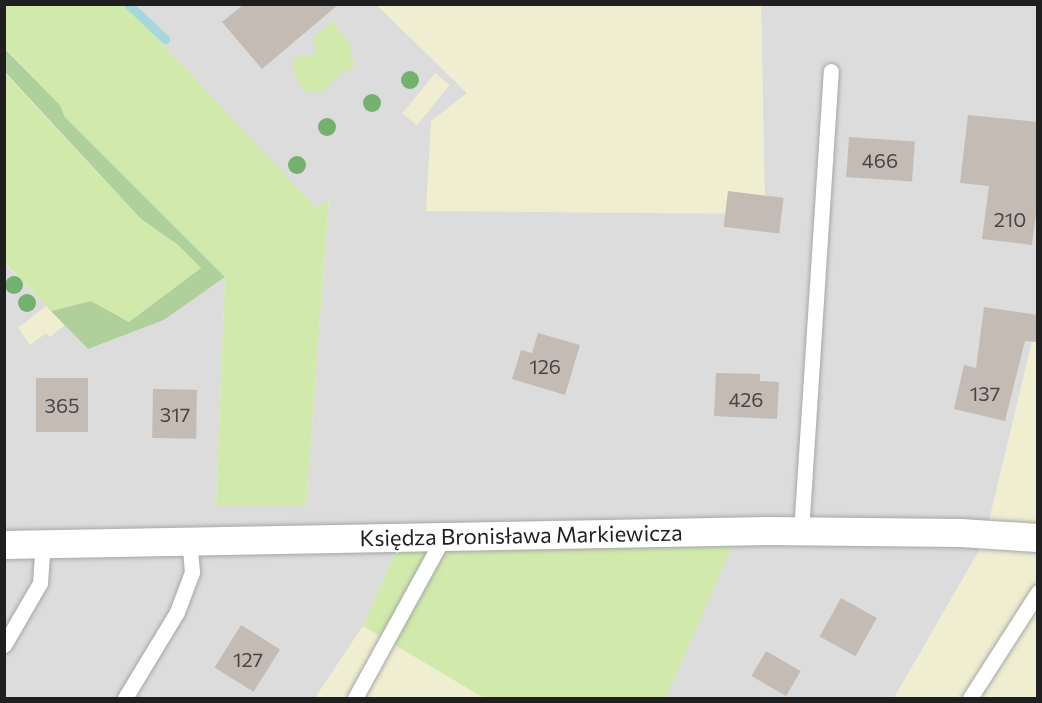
<!DOCTYPE html>
<html>
<head>
<meta charset="utf-8">
<style>
	body { margin:0 }
	#map { position:relative; width:1042px; height:703px; overflow:hidden; background:#f0ece6; font-family:Commissioner,sans-serif }
	div>[style] { position:absolute }
	[style*='--x'] { left:calc(var(--x)*1px); top:calc(var(--y)*1px); width:calc(var(--w)*1px); rotate:calc(var(--a)*1deg) }
	.residential>* { inset:0; background:#dddcdc }
	.farmland>* { inset:0; background:#efeed1; transform-origin:0 0 }
	.grass>* { inset:0; background:#d1eaab }
	.forest>* { inset:0; background:#afd09a }
	.stream>* { height:9px; margin:-4.5px; padding:0 4.5px; transform-origin:4.5px; border-radius:4.5px; background:#a6d7de }
	.building>* { inset:0; background:#c5bbb5; transform-origin:0 0 }
	.roads { filter:drop-shadow(0 0 2px #a6a6a6) drop-shadow(0 0 2px #a6a6a6) }
	.lane>* { height:15px; margin:-7.5px; padding:0 7.5px; transform-origin:7.5px; border-radius:7.5px; background:#fff }
	.street>* { height:28px; margin:-14px; padding:0 14px; transform-origin:14px; border-radius:14px; background:#fff }
	.trees>* { width:18px; height:18px; margin:-9px; border-radius:50%; background:#73b16e }
	span { translate:-50% -50%; white-space:nowrap; text-align:center; line-height:1.15; -webkit-text-stroke:4.5px #fff; paint-order:stroke }
	.number-label { font-size:20px; color:#484644 }
	.number-label span { -webkit-text-stroke-width:0 }
	.street-label { font-size:22px; color:#1f1f1f }
	.frame { position:absolute; inset:0; border:6px solid #1f1f1f; pointer-events:none }
</style>
</head>
<body>
<div id="map">
	<div class="residential">
		<i style="clip-path:polygon(126px 5px,377px 5px,467px 93px,765px 213px,761px 5px,1037px 5px,1037px 321px,984px 542px,894px 698px,666px 698px,736px 536px,401px 539px,363px 626px,315px 698px,5px 698px,4px 263px,88px 349px,164px 320px,225px 277px,216px 505px,306px 505px,329px 200px,316px 209px)"></i>
	</div>
	<div class="farmland">
		<i style="clip-path:polygon(377px 5px,761px 5px,765px 214px,426px 211px,431px 121px,467px 93px)"></i>
		<i style="left:435px;top:73px;width:19px;height:52px;rotate:39deg"></i>
		<i style="clip-path:polygon(46px 306px,65px 325px,50px 337px,46px 333px,30px 345px,18px 328px)"></i>
		<i style="clip-path:polygon(1037px 321px,1037px 698px,894px 698px,984px 542px)"></i>
		<i style="clip-path:polygon(363px 626px,484px 698px,315px 698px)"></i>
	</div>
	<div class="grass">
		<i style="clip-path:polygon(5px 5px,126px 5px,316px 208px,329px 199px,306px 506px,216px 506px,225px 277px,65px 117px,60px 105px,5px 48px)"></i>
		<i style="clip-path:polygon(335px 20px,336px 27px,351px 46px,350px 57px,355px 61px,351px 71px,346px 69px,323px 91px,304px 91px,293px 71px,293px 61px,297px 56px,312px 56px,317px 49px,312px 38px)"></i>
		<i style="clip-path:polygon(4px 72px,141px 219px,178px 245px,201px 268px,129px 322px,91px 301px,51px 311px,5px 263px)"></i>
		<i style="clip-path:polygon(737px 535px,666px 698px,484px 698px,363px 626px,401px 539px)"></i>
	</div>
	<div class="forest">
		<i style="clip-path:polygon(4px 48px,60px 105px,65px 117px,225px 277px,164px 320px,88px 349px,51px 311px,91px 301px,129px 322px,201px 268px,178px 245px,141px 219px,5px 72px)"></i>
	</div>
	<div class="stream">
		<i style="--x:128;--y:4;--w:51;--a:43.4"></i>
	</div>
	<div class="building">
		<i style="clip-path:polygon(244px 4px,339px 4px,262px 69px,222px 22px)"></i>
		<i style="clip-path:polygon(968px 115px,1038px 122px,1038px 199px,1032px 245px,982px 239px,989px 186px,960px 183px)"></i>
		<i style="left:849px;top:137px;width:66px;height:40px;rotate:4deg"></i>
		<i style="left:728px;top:191px;width:56px;height:36px;rotate:7deg"></i>
		<i style="clip-path:polygon(984px 307px,1038px 315px,1038px 342px,1025px 341px,1005px 421px,954px 409px,964px 365px,976px 368px)"></i>
		<i style="clip-path:polygon(538px 333px,580px 345px,565px 395px,512px 379px,521px 350px,532px 353px)"></i>
		<i style="clip-path:polygon(716px 373px,760px 374px,760px 381px,779px 382px,777px 419px,714px 416px)"></i>
		<i style="left:36px;top:378px;width:52px;height:54px"></i>
		<i style="left:153px;top:389px;width:44px;height:49px;rotate:1deg"></i>
		<i style="left:841px;top:598px;width:41px;height:44px;rotate:29deg"></i>
		<i style="left:241px;top:625px;width:46px;height:50px;rotate:32deg"></i>
		<i style="left:766px;top:651px;width:40px;height:29px;rotate:30deg"></i>
	</div>
	<div class="roads">
		<div class="lane">
			<i style="--x:801;--y:532;--w:462;--a:-86.3"></i>
			<i style="--x:4;--y:645;--w:72;--a:-59.9"></i>
			<i style="--x:40;--y:583;--w:39;--a:-86"></i>
			<i style="--x:125;--y:698;--w:100;--a:-58.8"></i>
			<i style="--x:177;--y:612;--w:43;--a:-69.4"></i>
			<i style="--x:192;--y:572;--w:32;--a:-95"></i>
			<i style="--x:355;--y:698;--w:185;--a:-61.2"></i>
			<i style="--x:970;--y:698;--w:126;--a:-57.3"></i>
		</div>
		<div class="street">
			<i style="--x:4;--y:545;--w:764;--a:-1.05"></i>
			<i style="--x:768;--y:531;--w:193;--a:0.6"></i>
			<i style="--x:961;--y:533;--w:77;--a:3.7"></i>
		</div>
	</div>
	<div class="trees">
		<i style="left:410px;top:80px"></i>
		<i style="left:372px;top:103px"></i>
		<i style="left:327px;top:127px"></i>
		<i style="left:297px;top:165px"></i>
		<i style="left:14px;top:285px"></i>
		<i style="left:27px;top:303px"></i>
	</div>
	<div class="number-label">
		<span style="left:880px;top:160px">466</span>
		<span style="left:1010px;top:219px">210</span>
		<span style="left:545px;top:366px">126</span>
		<span style="left:985px;top:393px">137</span>
		<span style="left:746px;top:399px">426</span>
		<span style="left:62px;top:405px">365</span>
		<span style="left:175px;top:414px">317</span>
		<span style="left:248px;top:659px">127</span>
	</div>
	<div class="street-label">
		<span style="left:521px;top:535px;rotate:-1deg">Księdza Bronisława Markiewicza</span>
	</div>
	<div class="frame"></div>
</div>
</body>
</html>
